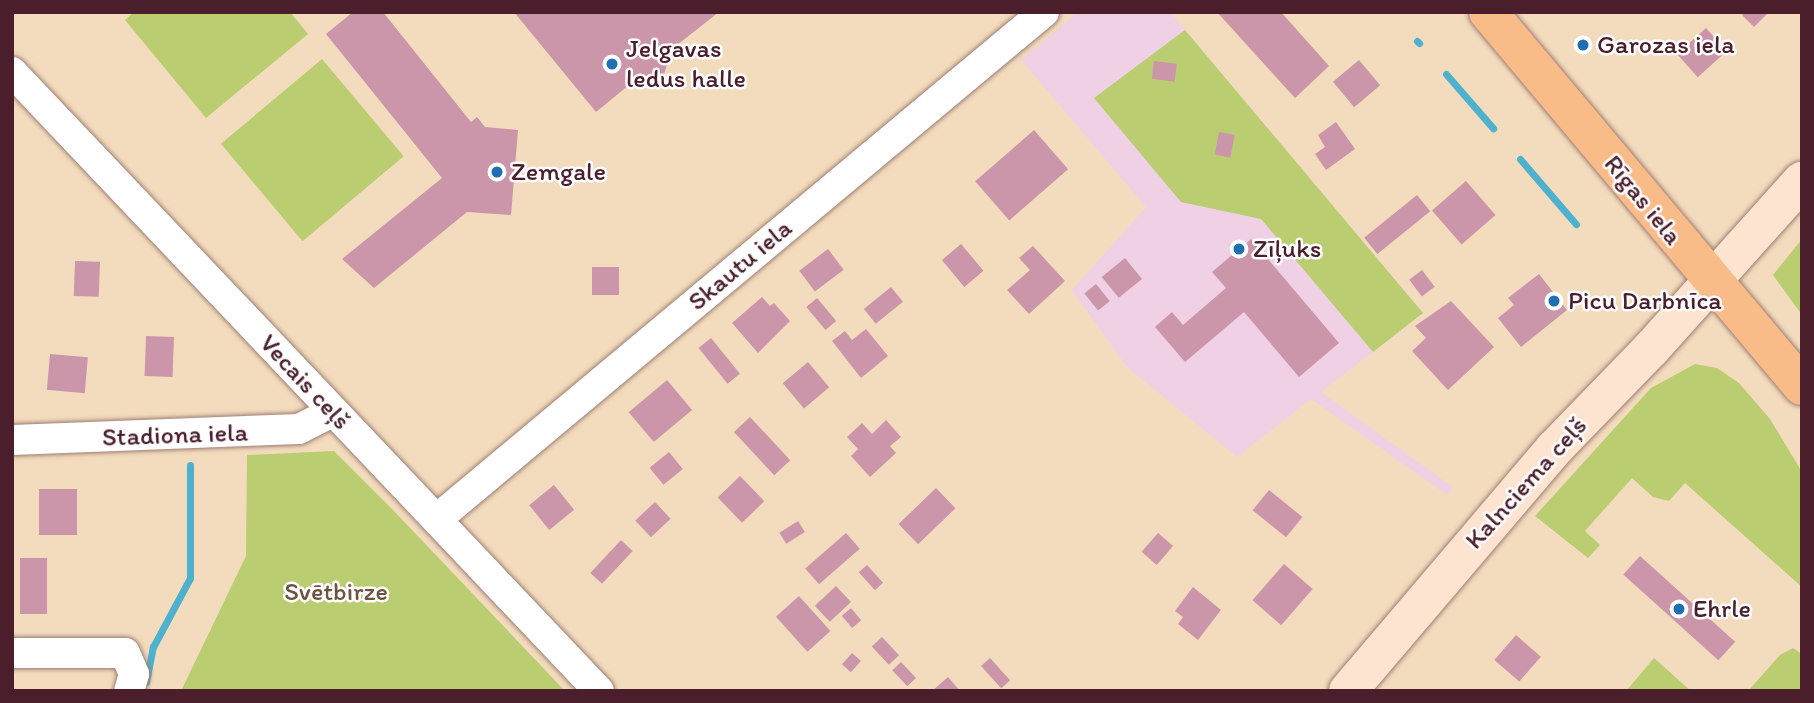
<!DOCTYPE html>
<html>
<head>
<meta charset="utf-8">
<style>
	body { margin:0 }
	#map { position:relative; width:1814px; height:703px; overflow:hidden; background:#f3dcbd; font-family:Itim,sans-serif }
	div>[style] { position:absolute }
	[style*='--x'] { left:calc(var(--x)*1px); top:calc(var(--y)*1px); width:calc(var(--w)*1px); rotate:calc(var(--a)*1deg) }
	.built>* { inset:0; background:#f0d0e4 }
	.green>* { inset:0; background:#bacd70; transform-origin:0 0 }
	.stream>* { height:7px; margin:-3.5px; padding:0 3.5px; transform-origin:3.5px; border-radius:3.5px; background:#4eb1cd }
	.building>* { inset:0; background:#cb95aa; transform-origin:0 0 }
	.roads { filter:drop-shadow(0 0 2px #9e7e74) drop-shadow(0 0 2px #9e7e74) }
	.street>* { height:30px; margin:-15px; padding:0 15px; transform-origin:15px; border-radius:15px; background:#fff }
	.secondary>* { height:38px; margin:-19px; padding:0 19px; transform-origin:19px; border-radius:19px; background:#fde4d0 }
	.primary>* { height:38px; margin:-19px; padding:0 19px; transform-origin:19px; border-radius:19px; background:#f9bc89 }
	.dots>* { width:19px; height:19px; translate:-50% -50%; box-sizing:border-box; border:4px solid #fff; border-radius:50% }
	span { translate:-50% -50%; white-space:nowrap; text-align:center; line-height:1.15; -webkit-text-stroke:5px #fff; paint-order:stroke }
	.poi-label { font-size:26px; color:#4a1f2b }
	.left { translate:0 -50%; text-align:left }
	.street-label { font-size:26px; color:#4a1f2b }
	.park-label { font-size:26px; color:#6c5340 }
	.frame { position:absolute; inset:0; border:14px solid #4a1f2b; pointer-events:none }
</style>
</head>
<body>
<div id="map">
	<div class="built">
		<i style="clip-path:polygon(1078px 12px,1170px 12px,1423px 313px,1321px 392px,1453px 487px,1447px 495px,1311px 399px,1237px 457px,1127px 367px,1072px 290px,1146px 207px,1021px 60px)"></i>
	</div>
	<div class="green">
		<i style="clip-path:polygon(134px 12px,290px 12px,308px 34px,206px 118px,125px 20px)"></i>
		<i style="clip-path:polygon(1185px 30px,1423px 313px,1373px 352px,1261px 219px,1181px 202px,1094px 98px)"></i>
		<i style="left:322px;top:59px;width:127px;height:132px;rotate:50deg"></i>
		<i style="clip-path:polygon(1802px 239px,1802px 315px,1773px 275px)"></i>
		<i style="clip-path:polygon(1695px 364px,1717px 368px,1739px 383px,1770px 419px,1802px 472px,1802px 587px,1685px 483px,1669px 501px,1653px 497px,1632px 478px,1585px 531px,1600px 545px,1588px 558px,1535px 516px,1651px 388px)"></i>
		<i style="clip-path:polygon(334px 451px,393px 510px,565px 691px,181px 691px,246px 556px,247px 455px)"></i>
		<i style="clip-path:polygon(1793px 648px,1802px 654px,1802px 691px,1748px 691px,1780px 655px)"></i>
		<i style="clip-path:polygon(1654px 658px,1691px 691px,1626px 691px)"></i>
	</div>
	<div class="stream">
		<i style="--x:1417;--y:41;--w:3;--a:45"></i>
		<i style="--x:1446;--y:74;--w:72;--a:49"></i>
		<i style="--x:1520;--y:159;--w:86;--a:49.3"></i>
		<i style="--x:146;--y:682;--w:36;--a:-79"></i>
		<i style="--x:153;--y:647;--w:78;--a:-61.8"></i>
		<i style="--x:190;--y:578;--w:113;--a:-90"></i>
	</div>
	<div class="building">
		<i style="clip-path:polygon(353px 12px,383px 12px,471px 122px,477px 117px,485px 127px,518px 130px,511px 215px,467px 212px,374px 288px,342px 259px,442px 178px,326px 34px)"></i>
		<i style="clip-path:polygon(514px 12px,719px 12px,672px 49px,660px 87px,635px 80px,596px 112px)"></i>
		<i style="clip-path:polygon(1217px 12px,1281px 12px,1329px 66px,1295px 98px)"></i>
		<i style="clip-path:polygon(1745px 12px,1769px 12px,1754px 27px,1742px 15px)"></i>
		<i style="left:1706px;top:28px;width:31px;height:39px;rotate:48deg"></i>
		<i style="left:1359px;top:60px;width:33px;height:34px;rotate:50deg"></i>
		<i style="left:1154px;top:61px;width:23px;height:18px;rotate:7deg"></i>
		<i style="clip-path:polygon(1336px 122px,1355px 149px,1326px 170px,1315px 154px,1325px 147px,1318px 135px)"></i>
		<i style="left:1034px;top:130px;width:52px;height:78px;rotate:49deg"></i>
		<i style="left:1219px;top:132px;width:16px;height:23px;rotate:11deg"></i>
		<i style="left:1466px;top:181px;width:45px;height:45px;rotate:49deg"></i>
		<i style="left:1417px;top:195px;width:21px;height:68px;rotate:51deg"></i>
		<i style="clip-path:polygon(1251px 239px,1339px 343px,1299px 377px,1244px 312px,1185px 362px,1155px 327px,1172px 312px,1183px 325px,1226px 288px,1212px 272px)"></i>
		<i style="left:961px;top:244px;width:35px;height:25px;rotate:50deg"></i>
		<i style="clip-path:polygon(1033px 246px,1065px 281px,1029px 314px,1007px 290px,1030px 270px,1019px 258px)"></i>
		<i style="left:828px;top:249px;width:26px;height:36px;rotate:53deg"></i>
		<i style="left:1125px;top:258px;width:27px;height:30px;rotate:51deg"></i>
		<i style="left:75px;top:261px;width:25px;height:35px;rotate:2deg"></i>
		<i style="left:619px;top:267px;width:28px;height:27px;rotate:90deg"></i>
		<i style="left:1422px;top:270px;width:21px;height:16px;rotate:53deg"></i>
		<i style="clip-path:polygon(1539px 274px,1567px 310px,1521px 347px,1498px 318px,1514px 305px,1508px 298px)"></i>
		<i style="left:1096px;top:284px;width:22px;height:15px;rotate:51deg"></i>
		<i style="left:891px;top:287px;width:19px;height:35px;rotate:51deg"></i>
		<i style="clip-path:polygon(762px 297px,770px 306px,774px 303px,790px 321px,758px 353px,732px 323px)"></i>
		<i style="left:817px;top:298px;width:30px;height:14px;rotate:50deg"></i>
		<i style="clip-path:polygon(1451px 301px,1494px 347px,1448px 390px,1412px 351px,1426px 338px,1415px 326px)"></i>
		<i style="clip-path:polygon(866px 329px,888px 356px,861px 378px,832px 341px,845px 331px,852px 340px)"></i>
		<i style="left:146px;top:336px;width:28px;height:40px;rotate:2deg"></i>
		<i style="left:711px;top:338px;width:46px;height:16px;rotate:51deg"></i>
		<i style="left:50px;top:354px;width:38px;height:36px;rotate:5deg"></i>
		<i style="left:808px;top:362px;width:33px;height:33px;rotate:50deg"></i>
		<i style="left:667px;top:380px;width:39px;height:50px;rotate:50deg"></i>
		<i style="left:750px;top:417px;width:59px;height:22px;rotate:47deg"></i>
		<i style="clip-path:polygon(886px 420px,901px 437px,890px 446px,896px 453px,870px 477px,851px 456px,858px 449px,847px 437px,862px 423px,872px 434px)"></i>
		<i style="left:669px;top:452px;width:22px;height:25px;rotate:51deg"></i>
		<i style="left:740px;top:476px;width:35px;height:31px;rotate:46deg"></i>
		<i style="left:554px;top:485px;width:32px;height:32px;rotate:51deg"></i>
		<i style="left:936px;top:488px;width:28px;height:52px;rotate:46deg"></i>
		<i style="left:39px;top:489px;width:38px;height:46px"></i>
		<i style="left:1269px;top:490px;width:43px;height:26px;rotate:39deg"></i>
		<i style="left:655px;top:502px;width:23px;height:27px;rotate:47deg"></i>
		<i style="left:798px;top:521px;width:13px;height:22px;rotate:58deg"></i>
		<i style="left:846px;top:533px;width:21px;height:54px;rotate:49deg"></i>
		<i style="left:1158px;top:533px;width:20px;height:25px;rotate:41deg"></i>
		<i style="left:621px;top:540px;width:16px;height:45px;rotate:43deg"></i>
		<i style="left:1640px;top:556px;width:128px;height:25px;rotate:42deg"></i>
		<i style="left:20px;top:558px;width:27px;height:56px"></i>
		<i style="left:1284px;top:564px;width:38px;height:48px;rotate:41deg"></i>
		<i style="left:867px;top:565px;width:24px;height:11px;rotate:48deg"></i>
		<i style="left:836px;top:586px;width:22px;height:29px;rotate:47deg"></i>
		<i style="clip-path:polygon(1193px 587px,1221px 610px,1198px 640px,1178px 624px,1183px 617px,1175px 611px)"></i>
		<i style="left:799px;top:596px;width:47px;height:31px;rotate:48deg"></i>
		<i style="left:851px;top:608px;width:16px;height:12px;rotate:50deg"></i>
		<i style="left:1516px;top:635px;width:33px;height:33px;rotate:41deg"></i>
		<i style="left:882px;top:637px;width:25px;height:14px;rotate:47deg"></i>
		<i style="left:852px;top:653px;width:12px;height:15px;rotate:42deg"></i>
		<i style="left:990px;top:658px;width:30px;height:12px;rotate:48deg"></i>
		<i style="left:901px;top:662px;width:22px;height:12px;rotate:47deg"></i>
		<i style="clip-path:polygon(948px 677px,960px 691px,932px 691px)"></i>
	</div>
	<div class="roads">
		<div class="street">
			<i style="--x:12;--y:72;--w:853;--a:46.52"></i>
			<i style="--x:12;--y:440;--w:287;--a:-2.2"></i>
			<i style="--x:299;--y:429;--w:38;--a:-27"></i>
			<i style="--x:437;--y:519;--w:791;--a:-39.87"></i>
			<i style="--x:12;--y:653;--w:113;--a:0"></i>
			<i style="--x:125;--y:653;--w:23;--a:67"></i>
			<i style="--x:134;--y:674;--w:18;--a:106"></i>
		</div>
		<div class="secondary">
			<i style="--x:1348;--y:691;--w:318;--a:-49.6"></i>
			<i style="--x:1554;--y:449;--w:139;--a:-45.9"></i>
			<i style="--x:1651;--y:349;--w:226;--a:-48.1"></i>
		</div>
		<div class="primary">
			<i style="--x:1488;--y:12;--w:488;--a:50"></i>
		</div>
	</div>
	<div class="dots">
		<i style="left:1583px;top:45px;background:#1f6fb2"></i>
		<i style="left:612px;top:64px;background:#1f6fb2"></i>
		<i style="left:497px;top:172px;background:#1f6fb2"></i>
		<i style="left:1239px;top:249px;background:#1f6fb2"></i>
		<i style="left:1554px;top:301px;background:#1f6fb2"></i>
		<i style="left:1679px;top:609px;background:#1f6fb2"></i>
	</div>
	<div class="poi-label">
		<span class="left" style="left:1597px;top:45px">Garozas iela</span>
		<span class="left" style="left:626px;top:64px">Jelgavas<br>ledus halle</span>
		<span class="left" style="left:511px;top:172px">Zemgale</span>
		<span class="left" style="left:1253px;top:249px">Zīļuks</span>
		<span class="left" style="left:1568px;top:301px">Picu Darbnīca</span>
		<span class="left" style="left:1693px;top:609px">Ehrle</span>
	</div>
	<div class="street-label">
		<span style="left:1643px;top:200px;rotate:51deg">Rīgas iela</span>
		<span style="left:740px;top:265px;rotate:-40deg">Skautu iela</span>
		<span style="left:305px;top:382px;rotate:47deg">Vecais ceļš</span>
		<span style="left:175px;top:435px;rotate:-2deg">Stadiona iela</span>
		<span style="left:1526px;top:483px;rotate:-48deg">Kalnciema ceļš</span>
	</div>
	<div class="park-label">
		<span style="left:336px;top:592px">Svētbirze</span>
	</div>
	<div class="frame"></div>
</div>
</body>
</html>
